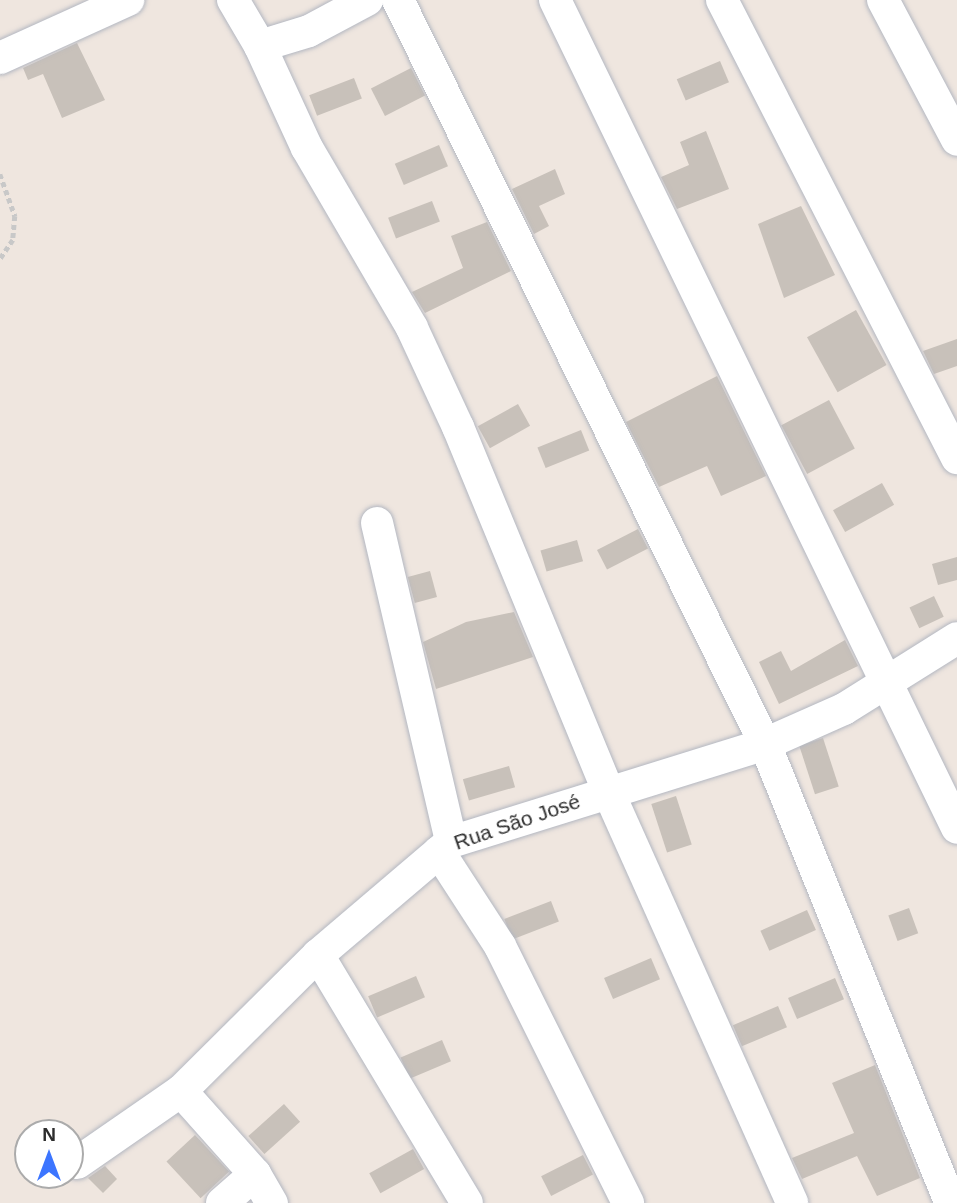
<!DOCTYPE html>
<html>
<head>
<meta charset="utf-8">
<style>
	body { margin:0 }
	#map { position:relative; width:957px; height:1203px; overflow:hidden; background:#efe6df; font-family:Arial,sans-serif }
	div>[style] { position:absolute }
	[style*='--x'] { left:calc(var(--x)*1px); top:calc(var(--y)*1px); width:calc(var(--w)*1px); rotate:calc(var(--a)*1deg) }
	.building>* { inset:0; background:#c8c1ba; transform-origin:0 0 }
	.path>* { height:4.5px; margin-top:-2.25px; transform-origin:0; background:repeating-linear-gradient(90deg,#c8c8c8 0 5px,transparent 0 8.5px) }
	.roads { filter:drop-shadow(0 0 2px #b3b7c1) drop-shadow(0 0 2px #b3b7c1) }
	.street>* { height:32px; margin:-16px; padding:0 16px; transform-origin:16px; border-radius:16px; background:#fff }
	span { translate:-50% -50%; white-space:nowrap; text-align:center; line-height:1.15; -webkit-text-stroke:7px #fff; paint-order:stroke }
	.street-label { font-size:21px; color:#2d2d2d }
	.north { position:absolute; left:14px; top:1119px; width:70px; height:70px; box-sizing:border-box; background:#fff; border:2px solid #ababab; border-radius:50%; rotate:0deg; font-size:19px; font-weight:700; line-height:28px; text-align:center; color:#2d2d2d }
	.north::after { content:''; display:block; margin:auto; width:24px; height:32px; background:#3c75ff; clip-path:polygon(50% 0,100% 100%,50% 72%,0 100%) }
</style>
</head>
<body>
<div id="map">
	<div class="building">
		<i style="clip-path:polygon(77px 43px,105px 100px,62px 118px,43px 74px,28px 80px,23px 68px)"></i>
		<i style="left:720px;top:61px;width:23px;height:47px;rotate:67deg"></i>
		<i style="left:411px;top:68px;width:31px;height:45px;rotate:63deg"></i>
		<i style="left:354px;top:78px;width:22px;height:48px;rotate:69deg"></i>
		<i style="clip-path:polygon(706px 131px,729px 189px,677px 209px,661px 177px,689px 165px,680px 142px)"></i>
		<i style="left:439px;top:145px;width:23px;height:48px;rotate:67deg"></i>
		<i style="clip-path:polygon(555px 169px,565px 194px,539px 206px,549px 226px,534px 234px,512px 189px)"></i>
		<i style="left:432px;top:201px;width:22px;height:47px;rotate:69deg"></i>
		<i style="clip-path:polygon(801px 206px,835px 275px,784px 298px,758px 224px)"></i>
		<i style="clip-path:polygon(487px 222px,511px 271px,425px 313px,412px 292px,463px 268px,451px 236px)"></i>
		<i style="left:856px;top:310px;width:63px;height:56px;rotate:61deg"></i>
		<i style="clip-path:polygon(957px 339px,957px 366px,934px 374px,923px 351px)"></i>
		<i style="clip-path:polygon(717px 376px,766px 476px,721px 496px,707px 466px,659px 487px,626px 422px)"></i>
		<i style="left:829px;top:400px;width:55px;height:54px;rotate:62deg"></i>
		<i style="left:518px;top:404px;width:25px;height:46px;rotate:61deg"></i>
		<i style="left:581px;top:430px;width:22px;height:47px;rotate:68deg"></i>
		<i style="left:882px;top:483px;width:25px;height:56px;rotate:61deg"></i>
		<i style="left:638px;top:529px;width:22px;height:46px;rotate:63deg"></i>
		<i style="left:577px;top:540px;width:22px;height:38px;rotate:74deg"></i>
		<i style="clip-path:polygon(957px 557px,957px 580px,938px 585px,932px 564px)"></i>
		<i style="left:430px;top:571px;width:27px;height:23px;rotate:75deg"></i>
		<i style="left:934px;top:596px;width:23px;height:27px;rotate:65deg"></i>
		<i style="clip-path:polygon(514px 612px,533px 657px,436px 689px,423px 642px,466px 622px)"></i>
		<i style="clip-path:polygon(845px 640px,858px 666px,779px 704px,759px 662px,781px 651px,791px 671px)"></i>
		<i style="left:823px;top:738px;width:51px;height:25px;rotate:72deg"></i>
		<i style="left:509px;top:766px;width:22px;height:48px;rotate:74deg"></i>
		<i style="left:676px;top:796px;width:51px;height:26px;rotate:72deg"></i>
		<i style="left:551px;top:901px;width:22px;height:50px;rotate:69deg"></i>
		<i style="left:909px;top:908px;width:27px;height:22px;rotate:70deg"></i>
		<i style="left:807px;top:910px;width:22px;height:51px;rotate:66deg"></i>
		<i style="left:651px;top:958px;width:23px;height:51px;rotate:67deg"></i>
		<i style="left:416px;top:976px;width:23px;height:52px;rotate:67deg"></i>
		<i style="left:835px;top:978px;width:23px;height:51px;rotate:67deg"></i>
		<i style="left:778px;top:1006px;width:23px;height:49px;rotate:67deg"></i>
		<i style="left:442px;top:1040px;width:23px;height:45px;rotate:67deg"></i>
		<i style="clip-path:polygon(875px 1065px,920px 1178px,877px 1196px,857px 1156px,802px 1179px,792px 1158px,854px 1133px,832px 1083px)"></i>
		<i style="left:284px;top:1104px;width:24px;height:48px;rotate:48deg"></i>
		<i style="left:195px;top:1135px;width:50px;height:39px;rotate:47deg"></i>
		<i style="left:413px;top:1149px;width:23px;height:50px;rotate:61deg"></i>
		<i style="left:583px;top:1155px;width:22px;height:47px;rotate:63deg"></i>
		<i style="clip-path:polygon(105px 1166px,117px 1179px,103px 1193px,88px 1178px)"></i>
	</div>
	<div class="path">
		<i style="--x:0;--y:174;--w:45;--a:70.3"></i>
		<i style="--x:15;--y:216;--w:24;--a:95"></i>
		<i style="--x:13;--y:240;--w:23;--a:124"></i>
	</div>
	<div class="roads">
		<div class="street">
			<i style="--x:233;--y:0;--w:53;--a:59.6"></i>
			<i style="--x:260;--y:46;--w:51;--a:-17"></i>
			<i style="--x:309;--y:31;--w:66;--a:-28.1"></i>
			<i style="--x:398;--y:0;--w:830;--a:63.74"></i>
			<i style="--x:765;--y:744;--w:495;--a:68"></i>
			<i style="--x:555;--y:0;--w:920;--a:64.1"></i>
			<i style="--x:722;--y:0;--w:515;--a:62.84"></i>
			<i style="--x:883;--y:0;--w:158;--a:62.1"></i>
			<i style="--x:260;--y:46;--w:112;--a:65.3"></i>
			<i style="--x:307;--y:148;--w:208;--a:59.7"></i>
			<i style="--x:412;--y:328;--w:109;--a:65.1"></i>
			<i style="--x:458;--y:427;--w:394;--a:67.6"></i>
			<i style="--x:608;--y:791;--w:451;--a:65.9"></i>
			<i style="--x:0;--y:58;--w:141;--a:-24.4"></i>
			<i style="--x:377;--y:523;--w:327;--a:76.9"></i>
			<i style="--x:439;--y:852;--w:112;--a:57"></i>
			<i style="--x:500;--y:946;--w:287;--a:63.5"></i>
			<i style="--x:318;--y:955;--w:289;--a:59"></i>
			<i style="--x:181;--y:1091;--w:111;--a:48.3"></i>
			<i style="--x:255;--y:1174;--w:34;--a:60"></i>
			<i style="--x:77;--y:1163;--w:126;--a:-34.7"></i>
			<i style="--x:181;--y:1091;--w:193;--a:-44.8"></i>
			<i style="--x:318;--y:955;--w:175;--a:-40.4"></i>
			<i style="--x:451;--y:842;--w:329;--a:-17.3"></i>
			<i style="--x:765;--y:744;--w:86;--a:-23.9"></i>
			<i style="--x:844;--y:709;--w:133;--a:-32.1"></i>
			<i style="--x:222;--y:1203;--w:44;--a:-41.3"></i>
		</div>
	</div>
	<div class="street-label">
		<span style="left:517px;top:822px;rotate:-19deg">Rua São José</span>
	</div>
	<div class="north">N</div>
</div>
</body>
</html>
